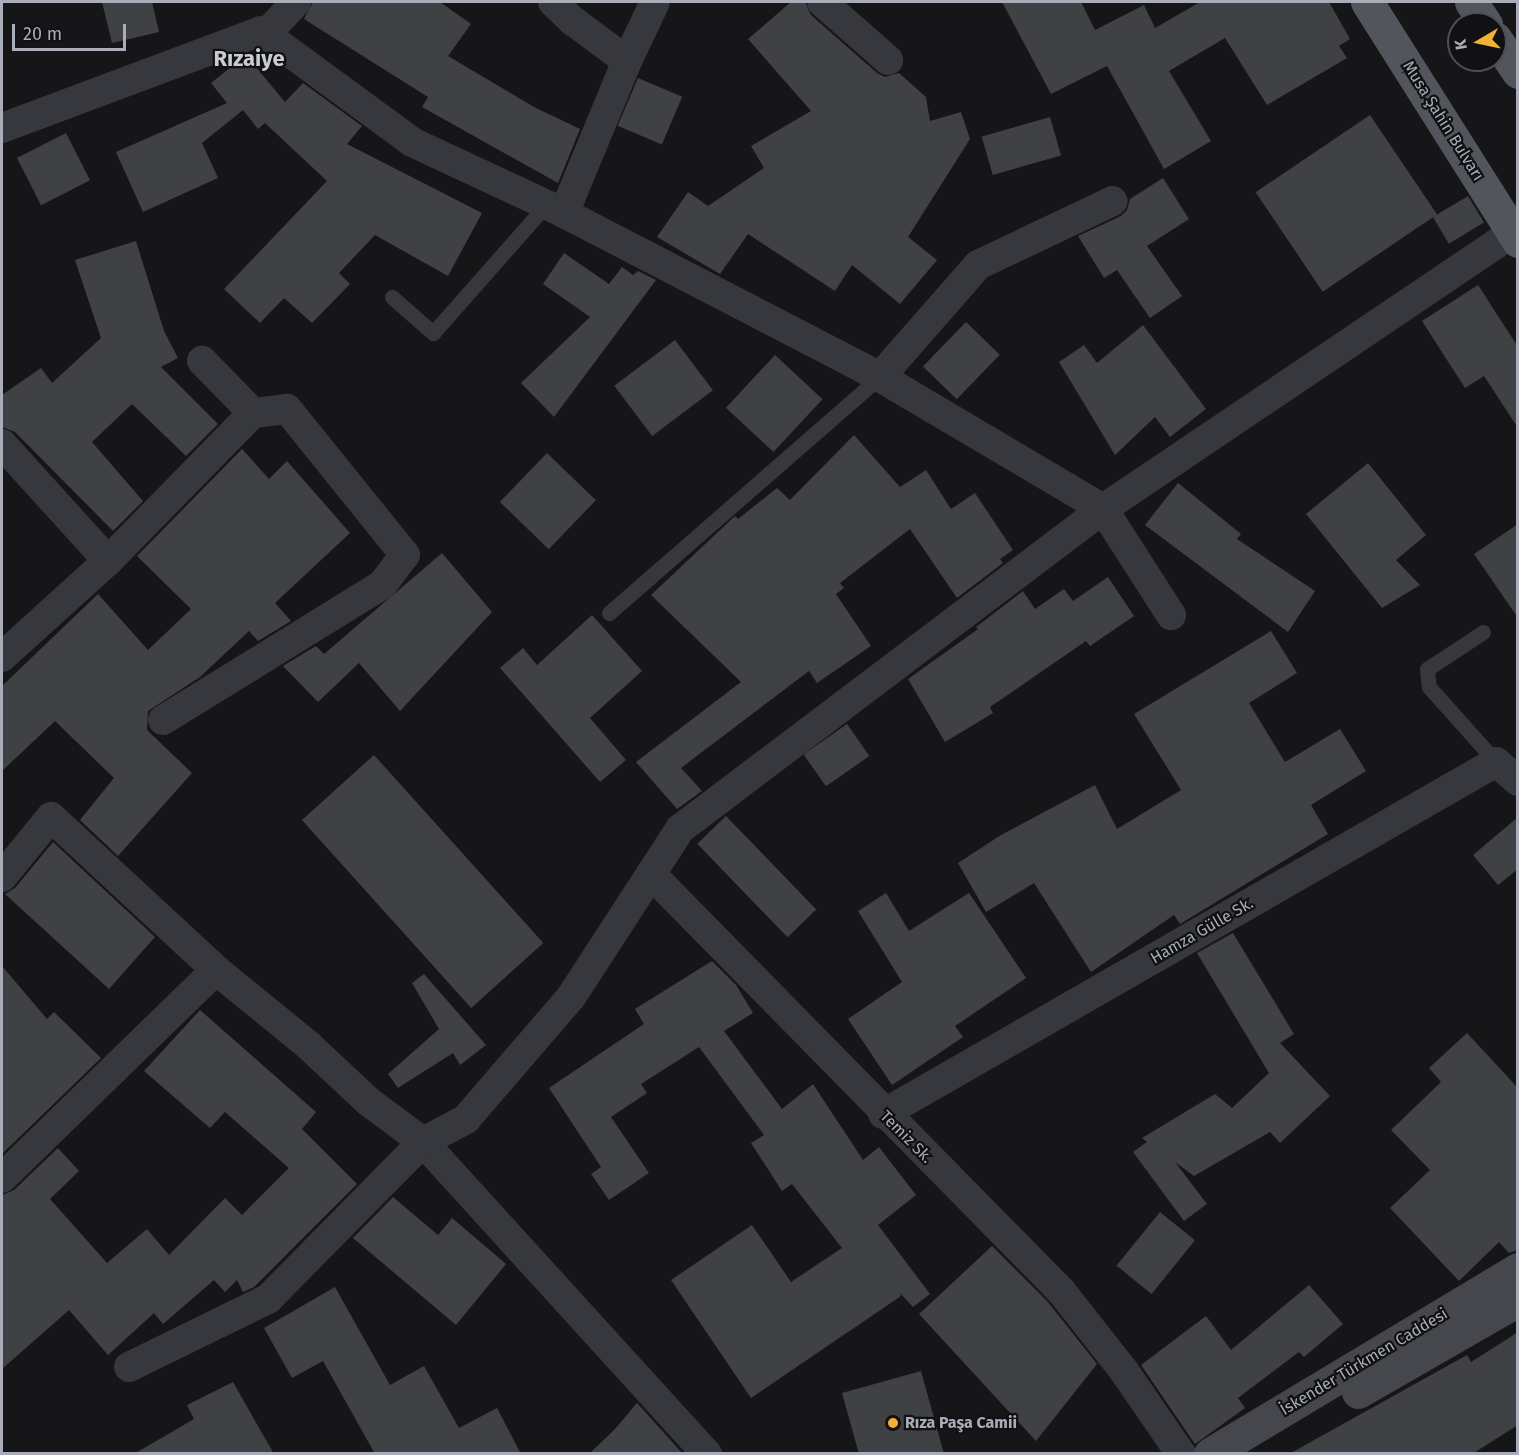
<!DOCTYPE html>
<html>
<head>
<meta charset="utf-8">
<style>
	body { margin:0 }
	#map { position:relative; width:1519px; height:1455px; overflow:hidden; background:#161618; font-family:"Fira Sans",sans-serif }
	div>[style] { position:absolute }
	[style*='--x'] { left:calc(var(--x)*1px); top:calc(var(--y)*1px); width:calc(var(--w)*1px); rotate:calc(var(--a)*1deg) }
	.building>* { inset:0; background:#404145; transform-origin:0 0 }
	.lane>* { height:15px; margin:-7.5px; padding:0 7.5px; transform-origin:7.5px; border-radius:7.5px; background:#37383d }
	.street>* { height:30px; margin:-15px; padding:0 15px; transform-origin:15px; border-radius:15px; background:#37383d }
	.secondary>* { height:33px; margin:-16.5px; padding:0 16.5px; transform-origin:16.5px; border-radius:16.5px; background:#45474d }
	.primary>* { height:33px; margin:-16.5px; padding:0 16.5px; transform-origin:16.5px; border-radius:16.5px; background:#53555c }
	.dots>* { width:16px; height:16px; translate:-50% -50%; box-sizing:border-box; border:3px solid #111113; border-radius:50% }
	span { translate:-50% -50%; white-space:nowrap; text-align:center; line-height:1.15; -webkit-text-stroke:4.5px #111113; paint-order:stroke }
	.street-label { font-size:16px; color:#a8adb8 }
	.poi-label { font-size:16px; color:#a8adb8; font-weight:700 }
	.left { translate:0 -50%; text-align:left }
	.district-label { font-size:22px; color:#c9ccd4; font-weight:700 }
	.frame { position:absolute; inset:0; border:3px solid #a8adb8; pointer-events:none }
	.north { position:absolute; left:1447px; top:12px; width:60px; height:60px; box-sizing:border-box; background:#111113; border:2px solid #4d4f55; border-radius:50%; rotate:261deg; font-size:16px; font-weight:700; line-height:24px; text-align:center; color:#a8adb8 }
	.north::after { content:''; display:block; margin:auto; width:21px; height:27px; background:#f2b134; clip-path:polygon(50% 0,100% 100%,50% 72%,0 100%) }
	.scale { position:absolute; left:12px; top:24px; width:114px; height:27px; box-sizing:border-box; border:3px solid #a8adb8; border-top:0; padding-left:8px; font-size:18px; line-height:21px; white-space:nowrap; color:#a8adb8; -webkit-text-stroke:4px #111113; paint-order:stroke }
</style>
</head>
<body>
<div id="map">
	<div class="building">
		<i style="clip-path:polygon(102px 2px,152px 2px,159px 32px,112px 43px)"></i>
		<i style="clip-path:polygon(313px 2px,440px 2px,471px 24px,448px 56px,534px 107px,580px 129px,558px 183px,422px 107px,428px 97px,304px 19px)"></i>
		<i style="clip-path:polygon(791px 2px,805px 2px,811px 15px,877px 73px,885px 77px,899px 73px,926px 97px,930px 121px,961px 112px,970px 139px,908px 237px,937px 260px,900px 304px,852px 265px,835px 291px,748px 234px,720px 274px,657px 237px,688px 192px,708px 206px,764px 168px,751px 146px,811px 111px,748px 39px)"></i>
		<i style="clip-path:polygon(1002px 2px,1081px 2px,1095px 30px,1144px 5px,1155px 28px,1200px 2px,1329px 2px,1350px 39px,1339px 46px,1347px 58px,1267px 105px,1225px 38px,1169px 71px,1211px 141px,1164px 169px,1107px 66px,1051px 94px)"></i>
		<i style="clip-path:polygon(246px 55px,285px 102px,303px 83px,362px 126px,347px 144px,482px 213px,448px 276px,375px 235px,339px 273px,350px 284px,312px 323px,284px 298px,260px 323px,224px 289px,327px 181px,265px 123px,258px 129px,243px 110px,202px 143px,218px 178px,143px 212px,116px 152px,227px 103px,211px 83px)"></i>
		<i style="left:638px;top:78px;width:48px;height:52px;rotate:23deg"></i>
		<i style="left:1370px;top:115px;width:120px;height:138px;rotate:56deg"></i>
		<i style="left:1050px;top:117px;width:40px;height:71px;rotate:74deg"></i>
		<i style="left:66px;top:133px;width:53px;height:55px;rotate:63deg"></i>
		<i style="clip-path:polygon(1163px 178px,1189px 219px,1147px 246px,1182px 296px,1150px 318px,1117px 270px,1104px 278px,1078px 236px,1121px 216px,1127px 210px,1130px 199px)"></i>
		<i style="left:1468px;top:196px;width:31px;height:41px;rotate:59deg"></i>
		<i style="clip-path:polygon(136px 241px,164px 331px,178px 358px,161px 367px,218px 424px,186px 456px,132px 404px,92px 442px,143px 501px,113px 531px,15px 432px,2px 427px,2px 395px,41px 368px,52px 383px,101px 338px,75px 260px)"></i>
		<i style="clip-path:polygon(564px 253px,609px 284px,622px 267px,633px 275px,638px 271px,656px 280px,554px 417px,521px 383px,590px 317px,543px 284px)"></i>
		<i style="clip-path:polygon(1478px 285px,1518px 347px,1518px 428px,1484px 376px,1465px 388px,1422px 321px)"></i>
		<i style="left:966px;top:322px;width:47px;height:62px;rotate:44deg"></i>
		<i style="clip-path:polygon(1143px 325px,1206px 409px,1170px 437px,1155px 417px,1115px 455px,1059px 362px,1084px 345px,1097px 363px)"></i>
		<i style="left:675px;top:340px;width:63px;height:76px;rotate:53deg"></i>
		<i style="left:775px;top:355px;width:65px;height:72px;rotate:43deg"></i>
		<i style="clip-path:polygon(854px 435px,900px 487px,926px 470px,951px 509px,975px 493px,1013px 550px,1000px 559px,1003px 563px,957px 598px,910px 529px,840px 583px,844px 588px,836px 594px,871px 646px,817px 683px,809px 671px,681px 768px,702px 791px,677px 809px,636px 762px,741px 682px,651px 595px,735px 516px,738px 519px,777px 488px,790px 500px)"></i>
		<i style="clip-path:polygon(242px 449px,269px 479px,287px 461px,350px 533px,275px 603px,291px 621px,258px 641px,249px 631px,200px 677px,148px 711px,147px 730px,192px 773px,118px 856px,80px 820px,114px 778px,55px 721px,2px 771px,2px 686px,98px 594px,148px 650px,191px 609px,137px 556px)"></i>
		<i style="left:547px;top:453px;width:68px;height:68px;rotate:44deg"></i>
		<i style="clip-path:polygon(1368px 463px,1426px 535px,1396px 560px,1420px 585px,1382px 608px,1306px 514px)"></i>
		<i style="clip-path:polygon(1178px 483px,1241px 534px,1237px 539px,1315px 591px,1288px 632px,1145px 525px)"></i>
		<i style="clip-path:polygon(1518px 524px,1518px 618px,1474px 554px)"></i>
		<i style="clip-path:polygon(442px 553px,492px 612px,400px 711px,359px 663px,318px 702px,283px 666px,316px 646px,324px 654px)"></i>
		<i style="clip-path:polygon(1108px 577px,1134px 616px,1090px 646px,1086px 641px,990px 707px,993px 713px,945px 742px,908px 679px,978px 629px,976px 627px,1023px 591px,1035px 609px,1064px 589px,1073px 601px)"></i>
		<i style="clip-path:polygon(592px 615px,642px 671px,590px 718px,626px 760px,600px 782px,500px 668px,523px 648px,537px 665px)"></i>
		<i style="clip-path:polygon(1271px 631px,1297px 673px,1249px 703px,1285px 762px,1340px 729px,1366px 771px,1311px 805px,1328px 834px,1180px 924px,1174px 915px,1091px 972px,1034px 883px,986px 912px,958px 863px,1001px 835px,1095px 785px,1117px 829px,1181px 790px,1134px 714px)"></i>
		<i style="left:847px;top:724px;width:39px;height:53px;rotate:55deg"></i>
		<i style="left:374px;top:755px;width:253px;height:97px;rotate:48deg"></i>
		<i style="left:726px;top:816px;width:130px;height:40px;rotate:46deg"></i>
		<i style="clip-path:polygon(1518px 817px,1518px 869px,1498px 885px,1473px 855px)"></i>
		<i style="clip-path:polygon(53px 842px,155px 937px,109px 989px,5px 894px,15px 888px)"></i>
		<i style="clip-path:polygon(886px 893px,909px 931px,969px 893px,1026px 978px,955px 1026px,963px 1037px,892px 1085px,848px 1019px,902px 982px,858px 911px)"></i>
		<i style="clip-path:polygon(1233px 933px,1294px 1034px,1280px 1043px,1330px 1096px,1280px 1143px,1270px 1132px,1194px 1176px,1175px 1162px,1207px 1204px,1184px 1221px,1133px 1152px,1147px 1142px,1142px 1138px,1215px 1094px,1232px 1108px,1269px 1073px,1197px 953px)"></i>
		<i style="clip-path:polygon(712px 961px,736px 985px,753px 1013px,724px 1031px,782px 1109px,813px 1084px,863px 1160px,879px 1147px,916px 1195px,878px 1225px,930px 1294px,913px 1307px,900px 1293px,901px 1296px,751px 1398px,671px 1280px,752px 1225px,791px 1282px,842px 1248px,792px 1184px,782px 1191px,751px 1143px,764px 1135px,699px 1047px,641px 1084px,647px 1093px,611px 1117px,649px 1173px,609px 1200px,591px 1174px,601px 1167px,549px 1088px,644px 1024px,635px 1009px)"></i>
		<i style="clip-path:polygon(2px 966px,47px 1019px,54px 1012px,101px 1058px,2px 1154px)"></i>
		<i style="clip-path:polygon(424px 974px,486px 1045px,460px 1065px,453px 1053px,398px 1088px,388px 1074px,439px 1029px,412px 983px)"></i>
		<i style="clip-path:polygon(200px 1010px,316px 1112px,302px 1129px,357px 1184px,254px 1287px,243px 1292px,237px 1280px,225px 1292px,214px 1280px,163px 1324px,154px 1313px,108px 1355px,69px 1310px,2px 1369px,2px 1195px,14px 1190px,58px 1148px,79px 1171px,50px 1199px,107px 1263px,147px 1229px,169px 1255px,225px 1198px,242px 1215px,289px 1168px,225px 1112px,210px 1128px,144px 1071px)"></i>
		<i style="clip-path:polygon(1467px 1033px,1518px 1088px,1518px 1250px,1509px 1253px,1499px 1242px,1459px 1281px,1390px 1208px,1430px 1170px,1391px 1130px,1441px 1082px,1429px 1068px)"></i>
		<i style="clip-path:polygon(393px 1197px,438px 1235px,452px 1218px,506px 1264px,456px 1325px,353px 1238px)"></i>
		<i style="left:1160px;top:1212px;width:45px;height:69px;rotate:39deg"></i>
		<i style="clip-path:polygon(992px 1246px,1048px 1302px,1097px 1364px,1036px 1441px,919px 1314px)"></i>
		<i style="clip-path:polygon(1309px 1285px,1343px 1324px,1304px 1357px,1299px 1352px,1238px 1398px,1245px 1408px,1195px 1444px,1141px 1365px,1206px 1316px,1231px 1350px)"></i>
		<i style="clip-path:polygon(335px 1287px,390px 1385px,424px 1366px,459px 1428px,497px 1408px,521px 1454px,375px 1454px,323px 1361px,292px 1378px,264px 1328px)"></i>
		<i style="clip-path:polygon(1518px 1332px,1518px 1425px,1472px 1454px,1289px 1454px,1467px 1355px,1471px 1362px)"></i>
		<i style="clip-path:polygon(921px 1371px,944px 1454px,859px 1454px,842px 1393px)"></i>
		<i style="clip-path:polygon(233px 1382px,274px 1454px,134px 1454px,194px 1419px,187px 1405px)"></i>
		<i style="clip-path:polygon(637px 1403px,683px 1454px,589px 1454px,615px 1429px)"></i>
	</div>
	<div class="lane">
		<i style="--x:392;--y:297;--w:55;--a:41.3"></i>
		<i style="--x:433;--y:333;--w:171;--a:-48.6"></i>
		<i style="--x:609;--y:613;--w:359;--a:-41.1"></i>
		<i style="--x:1483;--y:632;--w:67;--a:146.5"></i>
		<i style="--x:1427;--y:669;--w:18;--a:84"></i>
		<i style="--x:1429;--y:687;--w:101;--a:48.2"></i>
	</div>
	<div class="street">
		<i style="--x:553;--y:2;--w:28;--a:44"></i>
		<i style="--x:573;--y:21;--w:67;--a:36.5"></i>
		<i style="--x:627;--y:61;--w:165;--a:112.5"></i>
		<i style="--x:822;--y:2;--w:88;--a:41.3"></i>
		<i style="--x:266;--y:34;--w:44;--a:-46.8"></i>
		<i style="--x:627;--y:61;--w:65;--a:-64.6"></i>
		<i style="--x:2;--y:128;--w:277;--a:-20.5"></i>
		<i style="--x:261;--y:31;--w:187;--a:36.3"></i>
		<i style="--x:412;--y:142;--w:168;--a:25"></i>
		<i style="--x:564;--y:213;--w:356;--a:27.4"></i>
		<i style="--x:880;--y:377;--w:259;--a:30.6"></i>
		<i style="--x:1103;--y:509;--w:126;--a:57.3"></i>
		<i style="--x:880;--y:377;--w:149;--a:-48.8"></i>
		<i style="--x:978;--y:265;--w:149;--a:-25.4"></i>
		<i style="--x:2;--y:444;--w:158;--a:47.8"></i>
		<i style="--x:2;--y:657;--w:143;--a:-42.2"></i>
		<i style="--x:108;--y:561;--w:207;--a:-45.6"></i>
		<i style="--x:253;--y:413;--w:73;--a:-134.4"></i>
		<i style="--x:163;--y:720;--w:257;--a:-31.7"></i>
		<i style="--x:382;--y:585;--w:38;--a:-53"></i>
		<i style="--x:405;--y:555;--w:188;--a:-128.9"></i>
		<i style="--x:287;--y:409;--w:34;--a:173"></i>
		<i style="--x:2;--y:877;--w:77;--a:-50.8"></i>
		<i style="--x:51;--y:817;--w:225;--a:42.8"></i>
		<i style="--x:216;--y:970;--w:117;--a:39.1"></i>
		<i style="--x:307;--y:1044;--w:85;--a:43.1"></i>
		<i style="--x:369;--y:1102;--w:67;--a:36.5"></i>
		<i style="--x:423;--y:1142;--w:422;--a:47.7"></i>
		<i style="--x:883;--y:1114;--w:707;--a:-29.87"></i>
		<i style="--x:1496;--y:762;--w:29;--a:41"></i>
		<i style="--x:2;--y:1178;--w:298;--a:-44.2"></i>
		<i style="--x:129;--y:1367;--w:155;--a:-26.1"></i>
		<i style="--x:268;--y:1299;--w:221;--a:-45.4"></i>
		<i style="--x:423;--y:1142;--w:49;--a:-28.1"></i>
		<i style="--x:466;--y:1119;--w:161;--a:-49.3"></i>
		<i style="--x:571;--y:997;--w:147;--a:-57"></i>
		<i style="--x:1181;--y:1454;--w:101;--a:-124.5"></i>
		<i style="--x:1124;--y:1371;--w:102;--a:-128.2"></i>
		<i style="--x:1061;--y:1291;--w:585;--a:-134.52"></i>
		<i style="--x:651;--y:874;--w:54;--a:-57.2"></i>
		<i style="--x:680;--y:829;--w:530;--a:-37.11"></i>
		<i style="--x:1103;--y:509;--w:493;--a:-34"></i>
	</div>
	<div class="secondary">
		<i style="--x:1358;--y:1392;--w:185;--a:-29.9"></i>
		<i style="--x:1210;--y:1454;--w:359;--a:-31"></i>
	</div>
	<div class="primary">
		<i style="--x:1367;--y:2;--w:283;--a:57.7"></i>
		<i style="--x:1471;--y:2;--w:27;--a:56"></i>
		<i style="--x:1495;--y:38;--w:41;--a:55.9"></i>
	</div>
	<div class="dots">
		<i style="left:893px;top:1423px;background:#f2b134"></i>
	</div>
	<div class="street-label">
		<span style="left:1443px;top:121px;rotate:58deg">Musa Şahin Bulvarı</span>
		<span style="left:1202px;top:931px;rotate:-30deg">Hamza Gülle Sk.</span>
		<span style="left:906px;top:1137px;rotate:45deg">Temiz Sk.</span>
		<span style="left:1364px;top:1362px;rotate:-31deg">İskender Türkmen Caddesi</span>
	</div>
	<div class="poi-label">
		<span class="left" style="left:905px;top:1423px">Rıza Paşa Camii</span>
	</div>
	<div class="district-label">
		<span style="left:249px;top:59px">Rızaiye</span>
	</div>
	<div class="frame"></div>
	<div class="north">K</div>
	<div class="scale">20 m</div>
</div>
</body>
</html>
